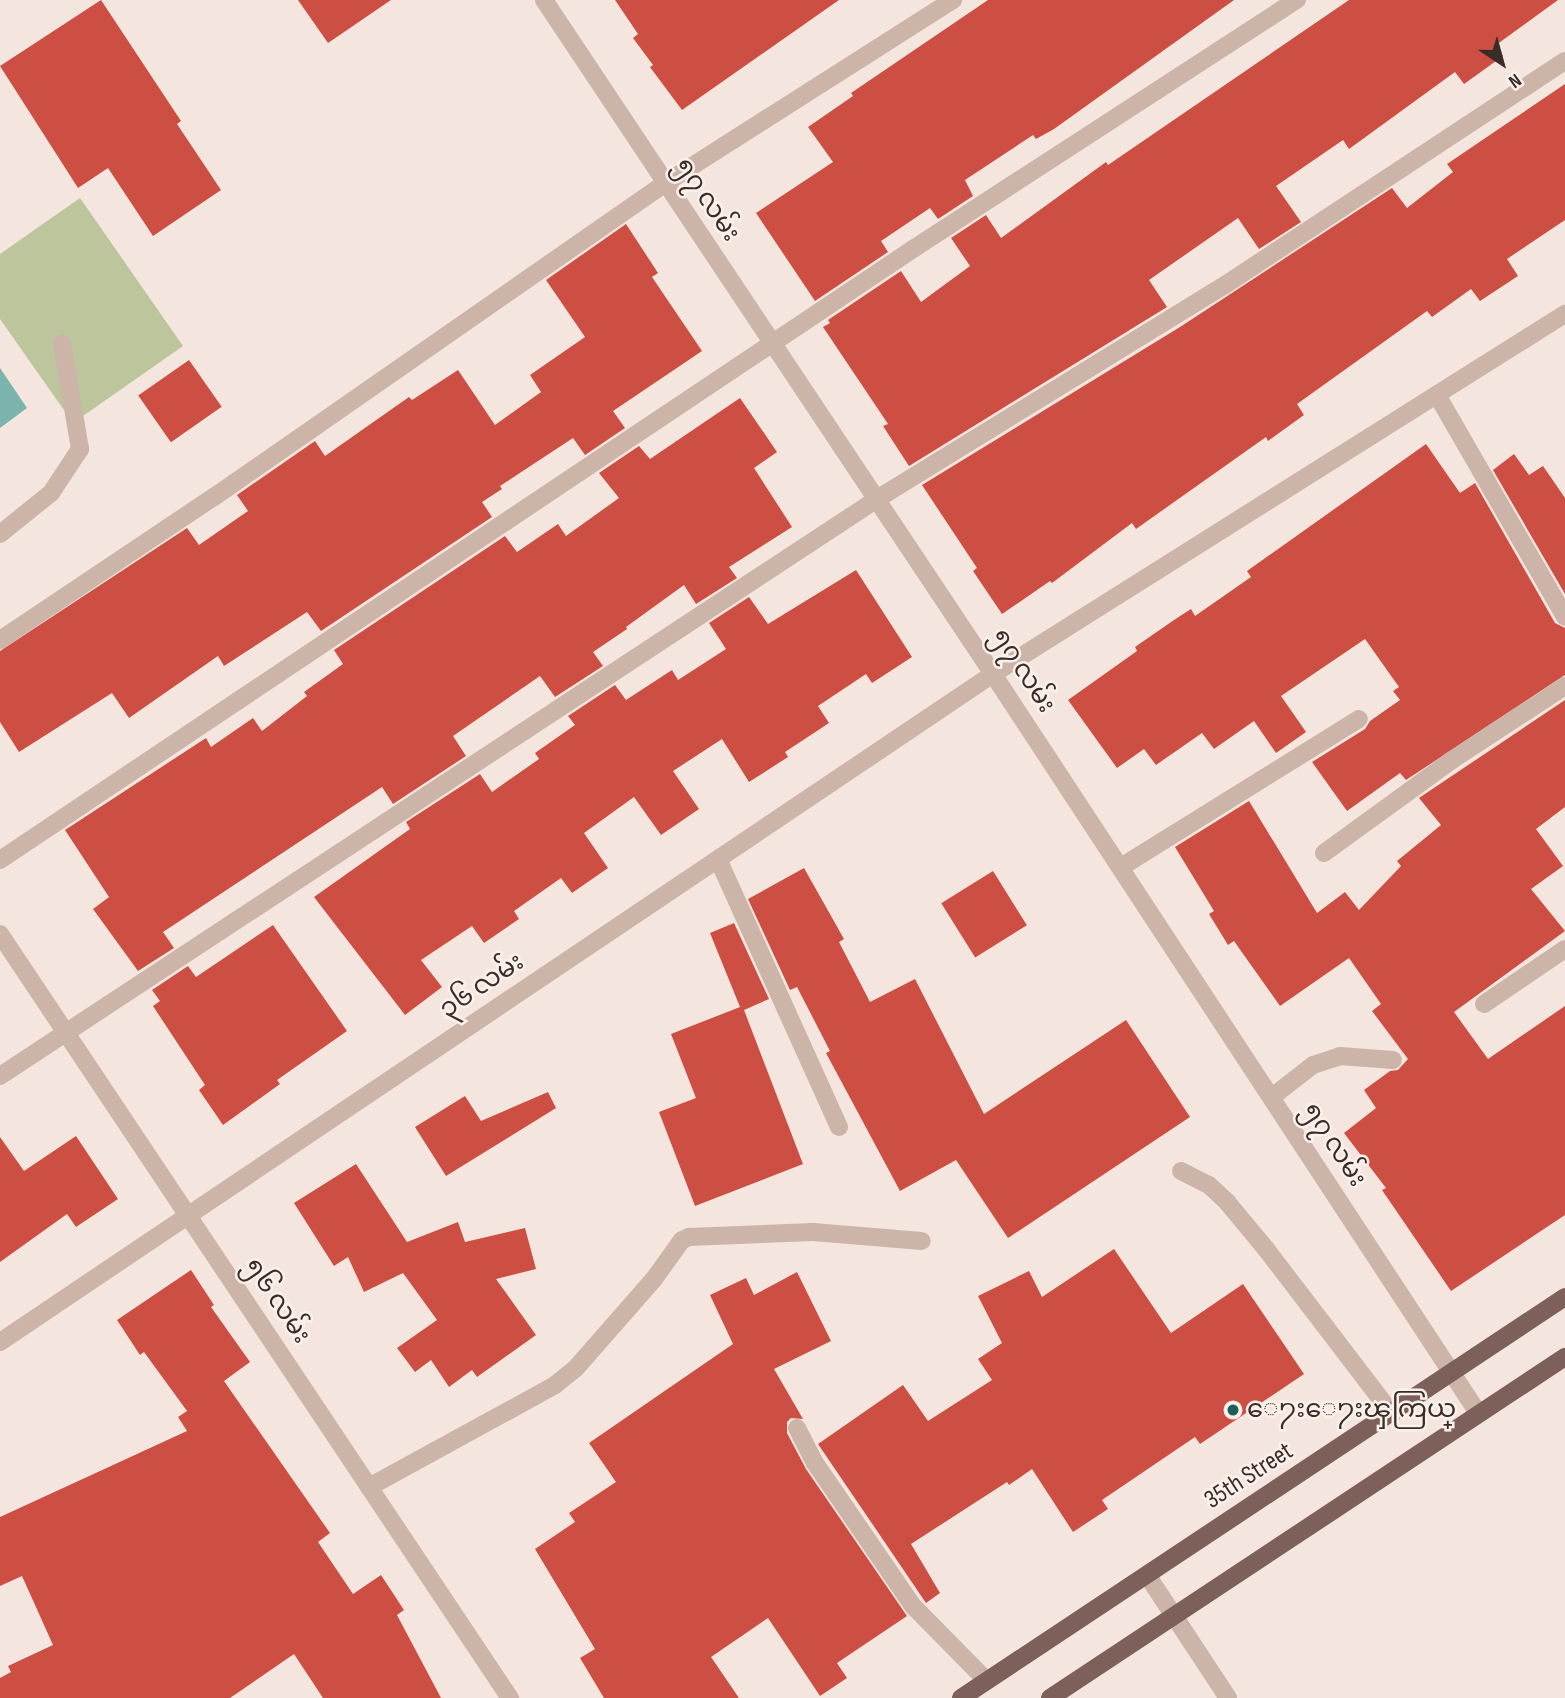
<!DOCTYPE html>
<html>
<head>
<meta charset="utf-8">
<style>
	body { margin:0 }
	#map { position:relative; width:1565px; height:1698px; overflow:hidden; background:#f4e6de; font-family:"Sofia Sans Condensed","Noto Sans Myanmar",sans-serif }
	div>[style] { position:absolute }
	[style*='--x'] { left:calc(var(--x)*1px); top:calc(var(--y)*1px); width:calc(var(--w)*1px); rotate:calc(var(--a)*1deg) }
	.green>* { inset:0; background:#bdc59d }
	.water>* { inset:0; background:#7bb3ad }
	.building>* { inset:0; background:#cd4f43; transform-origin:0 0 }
	.minor>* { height:18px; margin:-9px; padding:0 9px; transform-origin:9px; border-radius:9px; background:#cdb4a9 }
	.major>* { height:18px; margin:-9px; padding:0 9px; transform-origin:9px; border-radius:9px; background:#7d6059 }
	.dots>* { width:19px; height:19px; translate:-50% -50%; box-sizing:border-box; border:4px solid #fbf1eb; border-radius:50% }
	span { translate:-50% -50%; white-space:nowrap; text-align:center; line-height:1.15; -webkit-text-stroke:5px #fbf1eb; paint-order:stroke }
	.street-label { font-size:26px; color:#3a2c29 }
	.poi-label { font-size:26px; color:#3a2c29 }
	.left { translate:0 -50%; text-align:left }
	.north { position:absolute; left:1467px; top:28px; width:70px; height:70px; -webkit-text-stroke:5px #fbf1eb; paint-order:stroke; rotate:144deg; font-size:19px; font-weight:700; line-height:28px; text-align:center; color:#3a2c29 }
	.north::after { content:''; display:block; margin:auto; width:24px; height:32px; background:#3a2c29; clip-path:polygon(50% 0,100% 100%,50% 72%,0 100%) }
</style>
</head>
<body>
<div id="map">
	<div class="green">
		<i style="clip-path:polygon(80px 198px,183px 346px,73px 423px,0 319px,0 254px)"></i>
	</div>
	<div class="water">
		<i style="clip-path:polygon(0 368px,27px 408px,0 428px)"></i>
	</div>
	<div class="building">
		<i style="clip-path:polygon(101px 0,181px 121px,177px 124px,221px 190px,153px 236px,108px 168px,78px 188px,0 66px)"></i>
		<i style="clip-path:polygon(298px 0,391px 0,328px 43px)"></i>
		<i style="clip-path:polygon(615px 0,839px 0,682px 110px,650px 67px,653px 65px,633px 38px,638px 34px)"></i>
		<i style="clip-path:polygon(988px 0,1234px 0,1054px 129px,1036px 139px,1033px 135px,965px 180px,973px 196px,938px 219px,930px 208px,881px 241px,888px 252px,815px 301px,756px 213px,833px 162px,808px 127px,853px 96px,851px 93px)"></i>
		<i style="clip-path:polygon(1349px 0,1558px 0,1496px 45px,1503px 56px,1464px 84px,1455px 72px,1349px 149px,1343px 140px,1276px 186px,1301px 222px,1259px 249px,1238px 218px,1149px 280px,1167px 307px,909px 466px,883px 426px,888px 424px,823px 327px,830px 323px,828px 320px,901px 271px,921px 302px,970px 266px,951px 238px,986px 215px,1001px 238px,1106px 162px,1108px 165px)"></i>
		<i style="clip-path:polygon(1565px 84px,1565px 220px,1507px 259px,1518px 276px,1480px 301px,1471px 289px,1432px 317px,1427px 311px,1297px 404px,1304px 415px,1268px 441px,1266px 437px,1136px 529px,1132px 523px,1052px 583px,1050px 581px,1002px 614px,973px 571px,977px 568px,922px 485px,1180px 327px,1392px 188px,1407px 208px,1453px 172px,1447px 164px)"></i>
		<i style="clip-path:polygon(626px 224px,658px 273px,652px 277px,702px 351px,613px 411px,625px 428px,585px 455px,573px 438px,500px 486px,502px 489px,482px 502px,492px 517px,321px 631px,307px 612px,224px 666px,218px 656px,129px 718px,112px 693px,19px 752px,0 722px,0 651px,187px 528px,199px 545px,248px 511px,237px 495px,315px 441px,325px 456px,409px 397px,412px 400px,458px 370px,495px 425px,541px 392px,530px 375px,585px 337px,546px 280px)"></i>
		<i style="left:189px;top:360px;width:57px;height:62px;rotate:55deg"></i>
		<i style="clip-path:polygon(740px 398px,777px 452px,754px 468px,792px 527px,729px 567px,737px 578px,696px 604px,684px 585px,626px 627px,627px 629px,593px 652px,603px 666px,555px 697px,540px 676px,453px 736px,466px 756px,393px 804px,382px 787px,163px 932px,174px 948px,138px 971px,93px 909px,109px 897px,65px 830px,206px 738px,211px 747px,253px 718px,262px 731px,307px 696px,304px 692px,343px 664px,334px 650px,505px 536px,517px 552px,558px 524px,566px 536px,619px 498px,599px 473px,639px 446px,650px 459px)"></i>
		<i style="clip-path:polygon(1426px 444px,1460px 493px,1475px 483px,1555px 623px,1565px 628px,1565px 675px,1406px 780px,1400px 773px,1347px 811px,1312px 762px,1365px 729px,1370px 721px,1400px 700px,1393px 691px,1399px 687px,1365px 639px,1281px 696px,1306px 732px,1276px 753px,1254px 721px,1214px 749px,1202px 733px,1156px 765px,1144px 749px,1117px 768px,1068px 700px,1137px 651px,1135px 647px,1174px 620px,1191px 609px,1195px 616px,1251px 577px,1247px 571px)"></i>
		<i style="clip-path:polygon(1514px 454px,1529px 475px,1543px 466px,1565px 498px,1565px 594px,1493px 470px)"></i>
		<i style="clip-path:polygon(856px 570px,912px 657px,872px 683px,866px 674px,818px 706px,829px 723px,785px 752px,788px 757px,749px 782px,722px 739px,673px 771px,699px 809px,661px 835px,634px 797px,584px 833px,608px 868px,572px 893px,561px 878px,514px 911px,519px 919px,484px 943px,472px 926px,421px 960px,442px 987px,405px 1015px,314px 897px,410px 829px,406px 822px,480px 774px,492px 792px,539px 759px,535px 753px,575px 725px,568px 716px,615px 685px,626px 700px,672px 670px,678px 680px,726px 649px,709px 623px,749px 597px,768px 624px)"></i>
		<i style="clip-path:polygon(1565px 700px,1565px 807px,1536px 829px,1563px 866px,1531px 889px,1565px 931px,1454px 1012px,1488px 1059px,1565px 1006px,1565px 1215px,1451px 1291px,1382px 1190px,1386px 1188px,1344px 1133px,1376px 1108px,1364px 1090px,1390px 1071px,1398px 1070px,1408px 1059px,1372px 1011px,1381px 1004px,1349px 958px,1280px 1006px,1234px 941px,1228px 945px,1209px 914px,1214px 911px,1175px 847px,1249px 801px,1317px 913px,1345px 892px,1359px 910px,1401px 866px,1397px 861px,1441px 825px,1419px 798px)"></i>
		<i style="clip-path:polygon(804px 868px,844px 939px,839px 942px,870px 1002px,915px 979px,984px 1114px,1126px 1020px,1190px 1117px,1008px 1238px,956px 1160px,900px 1191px,826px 1053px,830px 1051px,797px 987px,790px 990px,748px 899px)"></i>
		<i style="left:993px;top:871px;width:64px;height:61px;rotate:58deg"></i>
		<i style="clip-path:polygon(734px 923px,769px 999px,744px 1010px,803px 1164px,695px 1206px,659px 1112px,696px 1098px,671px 1034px,740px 1007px,710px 933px)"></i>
		<i style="clip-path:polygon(273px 925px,347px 1031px,277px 1080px,280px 1084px,223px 1125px,199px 1090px,205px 1085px,153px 1006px,160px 1001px,152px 990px,188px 966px,196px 977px)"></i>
		<i style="clip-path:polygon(548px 1092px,556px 1108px,446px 1176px,415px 1127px,465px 1096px,481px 1121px)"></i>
		<i style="clip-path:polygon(76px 1136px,118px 1199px,76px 1227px,67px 1214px,0 1262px,0 1137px,24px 1171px)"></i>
		<i style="clip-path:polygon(356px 1164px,407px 1242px,458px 1222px,465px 1242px,525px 1228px,536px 1269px,496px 1279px,536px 1335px,477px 1377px,472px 1370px,449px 1387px,431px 1360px,415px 1372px,397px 1348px,437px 1320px,403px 1273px,364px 1292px,348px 1257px,334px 1266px,294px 1203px)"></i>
		<i style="clip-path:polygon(1114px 1249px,1171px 1333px,1243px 1284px,1304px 1374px,1200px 1444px,1195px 1437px,1102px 1500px,1108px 1509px,1073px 1532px,1032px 1469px,1009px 1485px,1007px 1482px,911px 1544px,940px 1593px,926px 1603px,818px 1444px,903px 1385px,928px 1421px,992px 1380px,978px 1359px,1002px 1343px,978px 1296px,1029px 1271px,1042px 1297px)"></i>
		<i style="clip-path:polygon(191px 1270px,214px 1305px,211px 1307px,250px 1362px,224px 1381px,330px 1533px,318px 1542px,353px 1594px,381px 1575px,404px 1610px,397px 1615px,441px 1698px,323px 1698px,294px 1654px,230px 1698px,0 1698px,0 1678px,11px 1672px,8px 1666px,53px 1645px,22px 1576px,0 1586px,0 1517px,187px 1431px,178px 1417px,187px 1411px,144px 1352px,140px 1355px,117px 1320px)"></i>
		<i style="clip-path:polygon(797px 1272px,831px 1341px,774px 1369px,803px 1419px,791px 1418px,787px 1422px,787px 1433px,806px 1469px,907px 1616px,837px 1663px,847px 1678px,820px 1696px,768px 1618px,711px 1657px,739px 1698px,604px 1698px,580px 1658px,595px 1649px,535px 1549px,575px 1522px,569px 1513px,616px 1482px,589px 1443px,733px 1344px,710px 1295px,746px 1278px,754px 1295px)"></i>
	</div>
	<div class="minor">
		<i style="--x:544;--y:0;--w:810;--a:56.33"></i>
		<i style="--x:993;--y:674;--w:884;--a:56.72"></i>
		<i style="--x:1437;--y:395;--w:256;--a:60"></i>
		<i style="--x:0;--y:534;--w:65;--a:-38.8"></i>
		<i style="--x:51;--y:493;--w:53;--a:-56.6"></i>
		<i style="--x:80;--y:449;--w:107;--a:-99.7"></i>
		<i style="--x:0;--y:640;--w:257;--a:-33.8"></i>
		<i style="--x:214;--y:497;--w:548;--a:-34.82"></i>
		<i style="--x:664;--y:184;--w:343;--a:-32.5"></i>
		<i style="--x:1324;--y:853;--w:158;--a:-36"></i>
		<i style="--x:1452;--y:760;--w:135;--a:-33.2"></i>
		<i style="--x:718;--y:859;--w:294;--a:65.7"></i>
		<i style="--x:0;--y:860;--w:1099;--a:-33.79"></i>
		<i style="--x:913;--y:249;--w:458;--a:-33"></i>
		<i style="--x:1121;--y:867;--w:280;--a:-31.9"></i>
		<i style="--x:0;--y:934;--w:919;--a:56.28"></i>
		<i style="--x:1484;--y:1004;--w:98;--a:-34.2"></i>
		<i style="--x:0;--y:1076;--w:1050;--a:-33.34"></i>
		<i style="--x:877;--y:499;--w:409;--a:-31.6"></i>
		<i style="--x:1225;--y:285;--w:407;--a:-33.4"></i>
		<i style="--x:1272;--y:1097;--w:52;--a:-38"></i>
		<i style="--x:1313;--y:1065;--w:28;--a:-18"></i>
		<i style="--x:1340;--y:1056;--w:53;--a:4.3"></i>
		<i style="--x:1181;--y:1171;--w:31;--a:27"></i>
		<i style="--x:1209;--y:1185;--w:25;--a:43"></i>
		<i style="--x:1227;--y:1202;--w:61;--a:50.3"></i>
		<i style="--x:1266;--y:1249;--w:208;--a:52.6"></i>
		<i style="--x:0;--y:1342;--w:1197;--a:-33.93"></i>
		<i style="--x:993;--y:674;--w:676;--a:-32.19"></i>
		<i style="--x:797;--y:1428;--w:39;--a:63"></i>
		<i style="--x:815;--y:1463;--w:173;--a:55.6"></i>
		<i style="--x:913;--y:1606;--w:105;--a:45.4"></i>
		<i style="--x:369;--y:1487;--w:212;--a:-28.7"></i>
		<i style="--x:555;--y:1385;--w:27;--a:-39"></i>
		<i style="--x:576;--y:1368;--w:118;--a:-48.8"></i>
		<i style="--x:654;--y:1279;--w:48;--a:-54.3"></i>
		<i style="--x:682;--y:1240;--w:8;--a:-23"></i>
		<i style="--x:689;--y:1237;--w:124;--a:-2.3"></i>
		<i style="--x:813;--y:1232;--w:109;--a:4.7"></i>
		<i style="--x:1147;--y:1575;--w:147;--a:56.6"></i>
	</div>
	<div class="major">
		<i style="--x:961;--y:1698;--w:725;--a:-33.58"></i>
		<i style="--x:1050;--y:1698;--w:618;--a:-33.51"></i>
	</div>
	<div class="dots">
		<i style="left:1233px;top:1410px;background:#1c5f58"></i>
	</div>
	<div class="street-label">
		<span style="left:707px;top:200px;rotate:56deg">၅၇ လမ်း</span>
		<span style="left:1023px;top:671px;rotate:57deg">၅၇ လမ်း</span>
		<span style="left:482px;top:986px;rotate:-34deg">၃၆ လမ်း</span>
		<span style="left:1334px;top:1145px;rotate:57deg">၅၇ လမ်း</span>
		<span style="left:277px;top:1301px;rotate:56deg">၅၆ လမ်း</span>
		<span style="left:1249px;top:1476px;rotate:-33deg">35th Street</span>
	</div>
	<div class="poi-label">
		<span class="left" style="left:1247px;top:1410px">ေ႒းေ႒းၾကြယ္</span>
	</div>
	<div class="north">N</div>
</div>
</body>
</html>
